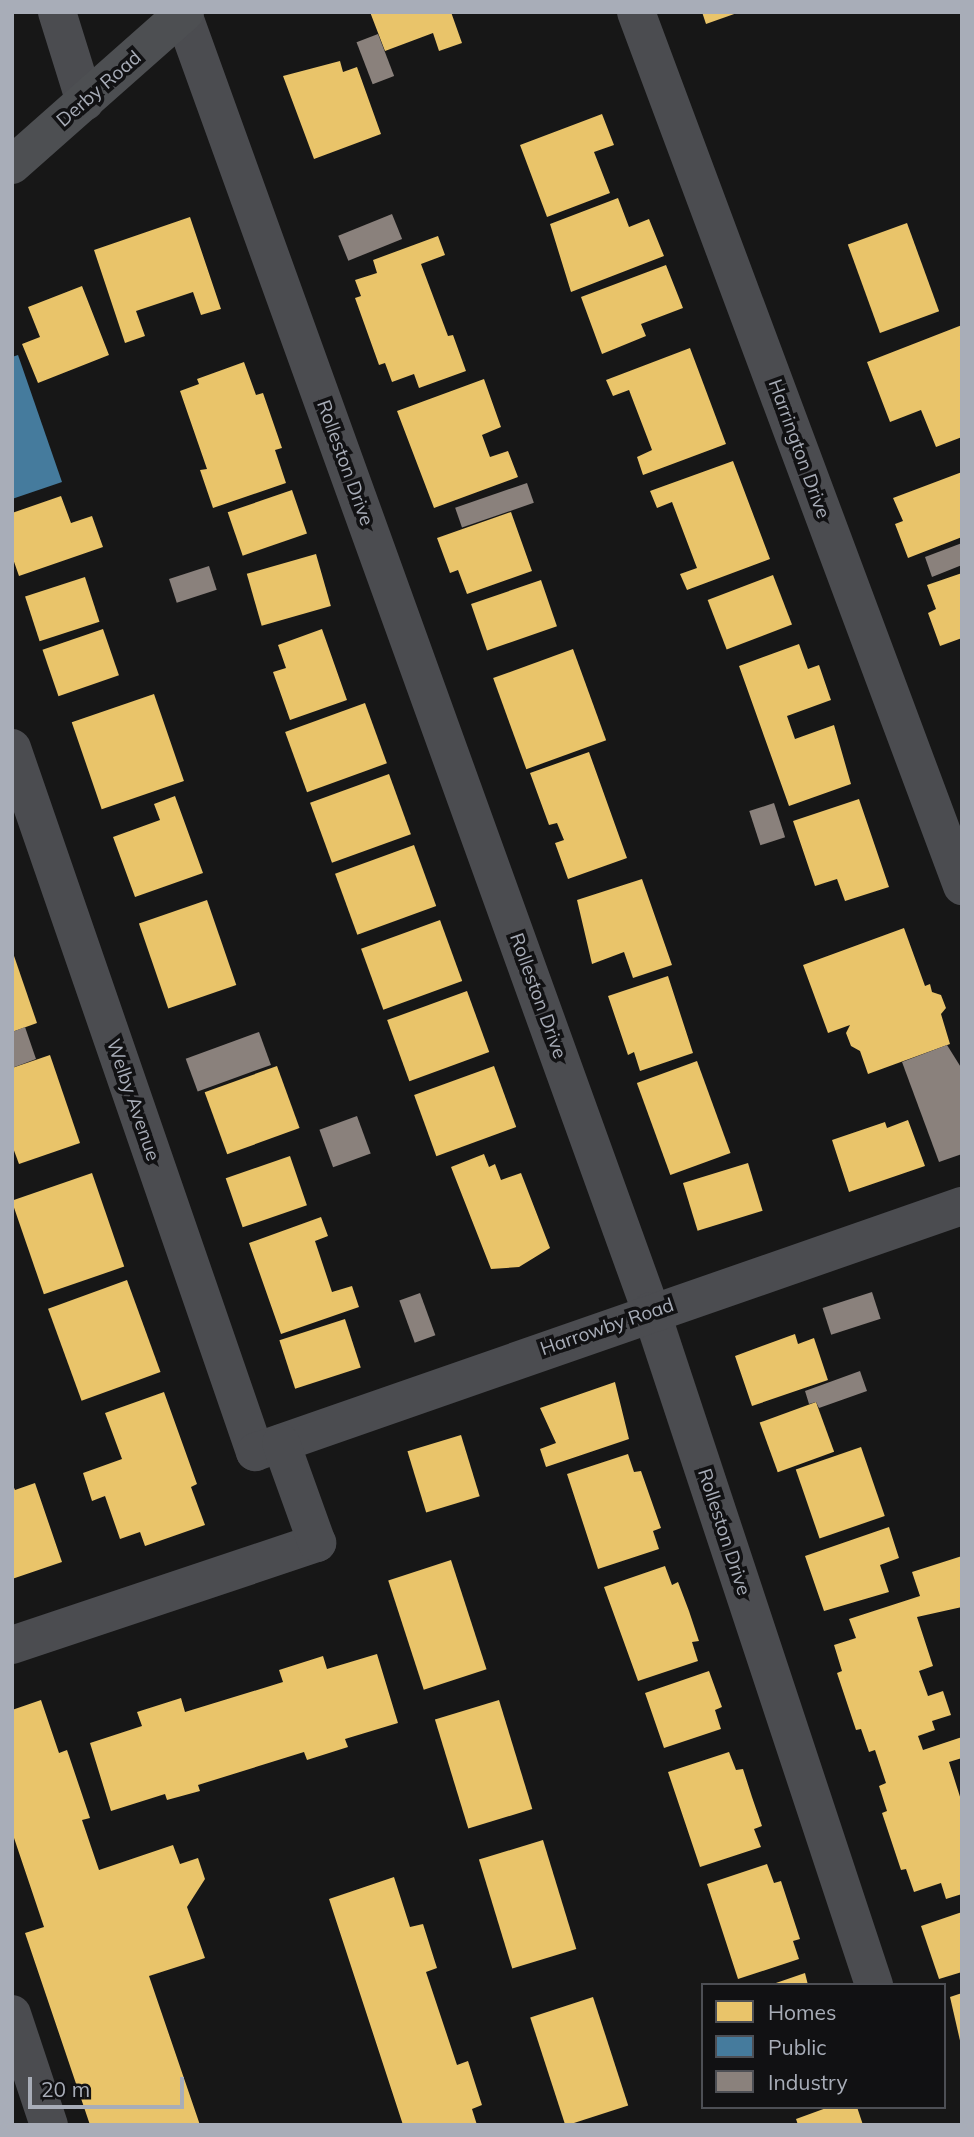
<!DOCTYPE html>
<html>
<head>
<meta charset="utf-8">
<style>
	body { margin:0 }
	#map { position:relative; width:974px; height:2137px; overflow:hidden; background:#171717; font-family:Mulish,sans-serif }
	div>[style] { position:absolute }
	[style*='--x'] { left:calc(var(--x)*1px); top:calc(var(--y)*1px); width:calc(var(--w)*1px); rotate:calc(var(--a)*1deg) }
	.homes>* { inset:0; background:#e9c46a; transform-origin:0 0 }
	.public>* { inset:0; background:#457b9d }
	.industry>* { inset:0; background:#8a817c; transform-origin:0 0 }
	.street>* { height:38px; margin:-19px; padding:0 19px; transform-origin:19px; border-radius:19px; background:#4b4c50 }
	.primary>* { height:38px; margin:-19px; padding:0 19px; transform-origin:19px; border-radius:19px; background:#4d4f52 }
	span { translate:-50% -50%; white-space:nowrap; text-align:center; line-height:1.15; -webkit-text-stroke:7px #111113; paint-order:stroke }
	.street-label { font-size:19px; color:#a8adb8 }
	.frame { position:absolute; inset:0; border:14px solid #a8adb8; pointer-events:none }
	.legend { position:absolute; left:701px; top:1983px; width:245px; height:126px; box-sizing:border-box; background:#111113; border:2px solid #4d4f55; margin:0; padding:9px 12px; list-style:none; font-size:21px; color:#a8adb8 }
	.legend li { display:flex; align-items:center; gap:14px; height:35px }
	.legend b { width:35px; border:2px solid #4d4f55 }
	.scale { position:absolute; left:28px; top:2077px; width:156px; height:32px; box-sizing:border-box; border:4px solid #a8adb8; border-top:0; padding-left:9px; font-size:21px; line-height:24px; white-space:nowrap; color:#a8adb8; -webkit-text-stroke:5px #111113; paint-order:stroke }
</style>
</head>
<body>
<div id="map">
	<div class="homes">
		<i style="clip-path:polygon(370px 12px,451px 12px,462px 43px,439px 51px,433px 33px,385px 51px)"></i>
		<i style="clip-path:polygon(702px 12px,737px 12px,737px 13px,706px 24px)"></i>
		<i style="clip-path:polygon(340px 61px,343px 72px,357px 67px,381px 134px,314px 159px,283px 76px)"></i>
		<i style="clip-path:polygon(602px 114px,614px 145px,594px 152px,610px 193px,547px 217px,520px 145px)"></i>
		<i style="clip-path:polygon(618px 198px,629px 227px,649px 219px,664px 256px,571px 292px,550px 224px)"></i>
		<i style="clip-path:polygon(190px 217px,221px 309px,201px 315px,193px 292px,136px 311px,145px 336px,125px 343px,94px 250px)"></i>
		<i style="left:907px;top:223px;width:94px;height:63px;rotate:70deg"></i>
		<i style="clip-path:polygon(438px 236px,445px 255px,421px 264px,448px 336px,453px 335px,466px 371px,419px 388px,414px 374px,392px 382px,385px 363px,379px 365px,355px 298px,361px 296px,355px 280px,377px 273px,373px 260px)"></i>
		<i style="clip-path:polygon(666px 265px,683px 308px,641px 324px,646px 336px,602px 354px,581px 297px)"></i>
		<i style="clip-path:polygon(82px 286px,109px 355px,38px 383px,22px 344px,40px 337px,28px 307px)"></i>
		<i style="clip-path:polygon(962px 325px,962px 437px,936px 447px,921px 410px,890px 422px,867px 362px)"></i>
		<i style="clip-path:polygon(690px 348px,726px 444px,643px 475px,637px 457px,652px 450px,629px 390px,613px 396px,606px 380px)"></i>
		<i style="clip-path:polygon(244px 362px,256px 395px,263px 393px,282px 448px,275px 450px,286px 483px,213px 508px,200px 470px,207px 469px,180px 391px,199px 384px,197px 379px)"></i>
		<i style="clip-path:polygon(484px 379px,501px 427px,482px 435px,490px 457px,508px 451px,518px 477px,434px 508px,397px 411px)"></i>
		<i style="clip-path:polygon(733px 461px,770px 559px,687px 590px,680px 574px,697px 568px,672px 502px,657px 508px,650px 491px)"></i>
		<i style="clip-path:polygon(962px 472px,962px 537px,908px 558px,895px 524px,903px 521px,893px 498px)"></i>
		<i style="left:292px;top:490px;width:46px;height:68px;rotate:71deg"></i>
		<i style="clip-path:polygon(61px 496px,71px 523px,92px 516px,103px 547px,19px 576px,12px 556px,12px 513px)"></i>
		<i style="clip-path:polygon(511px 512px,532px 571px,467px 594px,458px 570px,450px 573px,437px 538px)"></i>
		<i style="left:316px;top:554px;width:54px;height:72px;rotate:74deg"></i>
		<i style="clip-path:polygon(962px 573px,962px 638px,940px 646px,928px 613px,936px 609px,927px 585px)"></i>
		<i style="left:773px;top:575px;width:53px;height:70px;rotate:69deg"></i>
		<i style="left:85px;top:577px;width:47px;height:63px;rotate:72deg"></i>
		<i style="left:541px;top:580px;width:49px;height:74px;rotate:71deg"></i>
		<i style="left:103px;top:629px;width:49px;height:64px;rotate:71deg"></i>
		<i style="clip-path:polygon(322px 629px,347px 700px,290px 720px,273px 672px,286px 668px,278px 645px)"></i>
		<i style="clip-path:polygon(799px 644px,808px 669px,819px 665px,831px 700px,787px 716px,795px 739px,834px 725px,851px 784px,789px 806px,739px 666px)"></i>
		<i style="left:573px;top:649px;width:97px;height:85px;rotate:70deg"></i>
		<i style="left:154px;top:694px;width:92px;height:87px;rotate:71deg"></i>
		<i style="left:365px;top:703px;width:64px;height:85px;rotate:70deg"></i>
		<i style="clip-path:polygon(589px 752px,627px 858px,568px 879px,555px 843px,564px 840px,557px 823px,549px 825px,530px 773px)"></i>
		<i style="left:389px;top:774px;width:64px;height:84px;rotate:70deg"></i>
		<i style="clip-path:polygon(175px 796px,203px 873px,135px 897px,113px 837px,160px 820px,154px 804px)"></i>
		<i style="clip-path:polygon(859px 799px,889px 887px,845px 901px,837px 879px,815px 886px,793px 821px)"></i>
		<i style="left:414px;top:845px;width:65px;height:84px;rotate:70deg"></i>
		<i style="clip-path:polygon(642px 879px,672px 965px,633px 978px,624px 952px,592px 964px,577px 900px)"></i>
		<i style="left:207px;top:900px;width:90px;height:72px;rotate:71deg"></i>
		<i style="left:440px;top:920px;width:65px;height:84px;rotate:70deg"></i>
		<i style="clip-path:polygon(904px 928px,925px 986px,930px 984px,932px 992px,941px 995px,946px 1008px,941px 1014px,950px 1044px,868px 1074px,860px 1051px,851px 1046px,846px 1033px,850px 1025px,828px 1033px,803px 965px)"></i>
		<i style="clip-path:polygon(12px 950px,37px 1023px,12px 1032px)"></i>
		<i style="clip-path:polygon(668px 976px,693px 1053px,640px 1071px,634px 1052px,628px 1055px,608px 996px)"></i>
		<i style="left:467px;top:991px;width:65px;height:85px;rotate:70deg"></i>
		<i style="clip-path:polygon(50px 1055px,80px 1143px,19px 1164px,12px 1145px,12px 1068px)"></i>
		<i style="left:697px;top:1061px;width:98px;height:64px;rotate:70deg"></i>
		<i style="left:277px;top:1066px;width:66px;height:77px;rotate:70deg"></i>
		<i style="left:494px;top:1066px;width:65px;height:85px;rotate:70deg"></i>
		<i style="clip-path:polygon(908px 1120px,925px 1166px,849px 1192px,832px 1140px,885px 1122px,887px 1128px)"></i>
		<i style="clip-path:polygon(484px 1154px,489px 1167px,495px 1164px,501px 1180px,521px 1173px,550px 1248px,519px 1267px,491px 1269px,451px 1167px)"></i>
		<i style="left:290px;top:1156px;width:52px;height:68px;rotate:71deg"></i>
		<i style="left:748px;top:1163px;width:50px;height:68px;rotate:73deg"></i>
		<i style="left:92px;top:1173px;width:99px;height:85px;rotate:71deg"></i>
		<i style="clip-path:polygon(321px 1217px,328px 1236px,315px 1241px,332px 1292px,352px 1286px,359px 1307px,281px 1334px,249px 1243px)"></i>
		<i style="left:127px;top:1280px;width:98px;height:84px;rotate:70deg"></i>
		<i style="left:345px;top:1319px;width:51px;height:69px;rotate:72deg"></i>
		<i style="clip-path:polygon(795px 1334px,798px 1344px,814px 1338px,828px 1380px,752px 1406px,735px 1356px)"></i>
		<i style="clip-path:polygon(615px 1382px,629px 1439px,546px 1467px,540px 1449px,556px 1443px,540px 1408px)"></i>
		<i style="clip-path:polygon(164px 1392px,197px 1484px,191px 1487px,205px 1525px,145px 1546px,140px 1532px,120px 1539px,105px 1496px,92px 1501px,83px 1473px,122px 1459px,105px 1413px)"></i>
		<i style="left:816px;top:1402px;width:53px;height:60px;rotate:70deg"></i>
		<i style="left:461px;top:1435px;width:64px;height:56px;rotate:73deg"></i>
		<i style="left:861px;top:1447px;width:73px;height:69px;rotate:71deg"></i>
		<i style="clip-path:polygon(628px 1454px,634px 1472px,641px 1471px,661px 1528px,653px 1531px,659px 1549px,598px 1569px,567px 1474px)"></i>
		<i style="clip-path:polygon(12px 1483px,15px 1490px,35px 1483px,62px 1562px,12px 1579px)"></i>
		<i style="clip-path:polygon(889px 1527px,899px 1558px,880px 1565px,889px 1592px,824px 1611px,805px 1556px)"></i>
		<i style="clip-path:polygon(962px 1556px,962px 1607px,917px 1617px,933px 1666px,919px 1671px,928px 1696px,943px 1691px,951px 1715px,932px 1721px,935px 1730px,918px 1736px,923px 1750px,962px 1737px,962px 1758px,949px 1762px,962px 1803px,962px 1894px,946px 1899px,941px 1883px,914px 1892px,906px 1869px,901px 1870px,882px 1813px,887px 1811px,879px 1786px,886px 1783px,875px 1750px,869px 1752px,861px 1729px,856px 1730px,837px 1673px,842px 1671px,834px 1645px,856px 1638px,849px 1619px,920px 1596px,912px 1572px)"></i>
		<i style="left:451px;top:1560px;width:115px;height:66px;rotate:72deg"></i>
		<i style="clip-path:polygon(665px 1566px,672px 1585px,678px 1582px,689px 1611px,699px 1641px,692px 1642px,698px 1661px,638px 1681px,604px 1587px)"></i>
		<i style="clip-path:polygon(377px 1654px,398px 1723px,345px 1739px,348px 1747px,307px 1760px,304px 1752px,198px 1785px,200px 1791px,167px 1800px,165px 1794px,111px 1811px,90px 1743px,142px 1726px,137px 1712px,181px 1698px,185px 1712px,283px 1682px,279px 1670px,323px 1656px,327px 1669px)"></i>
		<i style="clip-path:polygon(709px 1671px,722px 1707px,715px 1710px,721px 1729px,664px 1748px,645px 1693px)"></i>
		<i style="clip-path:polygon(41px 1700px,59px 1753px,67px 1750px,90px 1818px,82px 1820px,99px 1870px,173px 1845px,180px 1864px,198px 1858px,205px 1879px,187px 1907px,205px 1958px,149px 1976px,200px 2125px,90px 2125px,25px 1933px,44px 1927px,12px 1832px,12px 1710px)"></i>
		<i style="left:499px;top:1700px;width:114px;height:67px;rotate:73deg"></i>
		<i style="clip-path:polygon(729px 1752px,736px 1770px,743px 1769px,752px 1797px,762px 1826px,754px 1829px,761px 1847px,700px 1867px,668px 1772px)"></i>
		<i style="left:543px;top:1840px;width:114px;height:67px;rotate:73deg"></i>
		<i style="clip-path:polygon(767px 1864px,774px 1883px,781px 1881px,800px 1939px,793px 1941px,799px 1959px,738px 1979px,707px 1884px)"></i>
		<i style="clip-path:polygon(394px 1877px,410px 1927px,423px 1924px,437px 1968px,426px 1972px,457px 2065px,468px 2061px,482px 2105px,472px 2109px,477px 2125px,403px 2125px,329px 1899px)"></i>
		<i style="clip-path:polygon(962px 1912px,962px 1972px,939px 1979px,921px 1926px)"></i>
		<i style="clip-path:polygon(805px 1973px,808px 1985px,773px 1985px,773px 1984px)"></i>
		<i style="clip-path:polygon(962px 1993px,962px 2045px,961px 2045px,950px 1997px)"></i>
		<i style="left:593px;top:1997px;width:114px;height:66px;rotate:72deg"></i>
		<i style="clip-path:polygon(829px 2107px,857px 2107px,863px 2125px,798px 2125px,796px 2119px)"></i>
	</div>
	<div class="public">
		<i style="clip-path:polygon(18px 355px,62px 482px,12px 499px,12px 357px)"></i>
	</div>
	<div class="industry">
		<i style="left:378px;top:34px;width:45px;height:23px;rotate:69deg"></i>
		<i style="left:392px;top:214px;width:27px;height:58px;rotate:68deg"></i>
		<i style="left:527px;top:483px;width:21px;height:76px;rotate:71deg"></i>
		<i style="clip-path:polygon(962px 543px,962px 565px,932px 577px,925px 557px)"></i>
		<i style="left:209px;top:566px;width:25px;height:42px;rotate:72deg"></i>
		<i style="left:774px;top:803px;width:36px;height:26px;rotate:72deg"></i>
		<i style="clip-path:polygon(25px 1027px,36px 1059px,12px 1068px,12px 1032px)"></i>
		<i style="left:259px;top:1032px;width:35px;height:78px;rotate:70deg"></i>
		<i style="clip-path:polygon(947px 1045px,962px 1069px,962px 1154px,939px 1162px,902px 1062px)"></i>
		<i style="left:357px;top:1116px;width:40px;height:40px;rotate:70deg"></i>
		<i style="left:872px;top:1292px;width:28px;height:52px;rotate:72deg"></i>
		<i style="left:420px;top:1293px;width:45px;height:22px;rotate:70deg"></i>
		<i style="clip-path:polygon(860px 1371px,867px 1391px,819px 1408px,816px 1402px,809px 1404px,805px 1391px)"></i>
	</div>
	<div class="street">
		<i style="--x:57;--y:12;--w:94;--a:72.7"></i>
		<i style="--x:636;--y:12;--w:933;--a:69.54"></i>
		<i style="--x:183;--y:14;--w:1379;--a:70.16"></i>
		<i style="--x:651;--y:1311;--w:710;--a:71.69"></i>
		<i style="--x:12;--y:748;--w:745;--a:70.96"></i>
		<i style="--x:255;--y:1452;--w:749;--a:-19.19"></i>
		<i style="--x:12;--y:1645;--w:322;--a:-18.5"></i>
		<i style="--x:317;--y:1543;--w:106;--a:-109.8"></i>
		<i style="--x:12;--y:2014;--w:117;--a:71.6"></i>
	</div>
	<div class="primary">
		<i style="--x:12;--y:165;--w:231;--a:-41.5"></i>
	</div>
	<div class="street-label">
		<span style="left:99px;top:89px;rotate:-41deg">Derby Road</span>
		<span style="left:799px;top:449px;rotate:70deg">Harrington Drive</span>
		<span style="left:345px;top:463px;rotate:70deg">Rolleston Drive</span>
		<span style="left:538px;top:996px;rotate:70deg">Rolleston Drive</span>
		<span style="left:133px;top:1100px;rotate:71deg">Welby Avenue</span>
		<span style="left:607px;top:1327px;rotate:-19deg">Harrowby Road</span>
		<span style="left:724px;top:1532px;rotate:72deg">Rolleston Drive</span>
	</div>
	<div class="frame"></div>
	<ul class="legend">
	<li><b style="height:19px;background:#e9c46a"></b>Homes</li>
	<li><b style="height:19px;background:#457b9d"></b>Public</li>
	<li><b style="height:19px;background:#8a817c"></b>Industry</li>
	</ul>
	<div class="scale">20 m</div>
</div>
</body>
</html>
